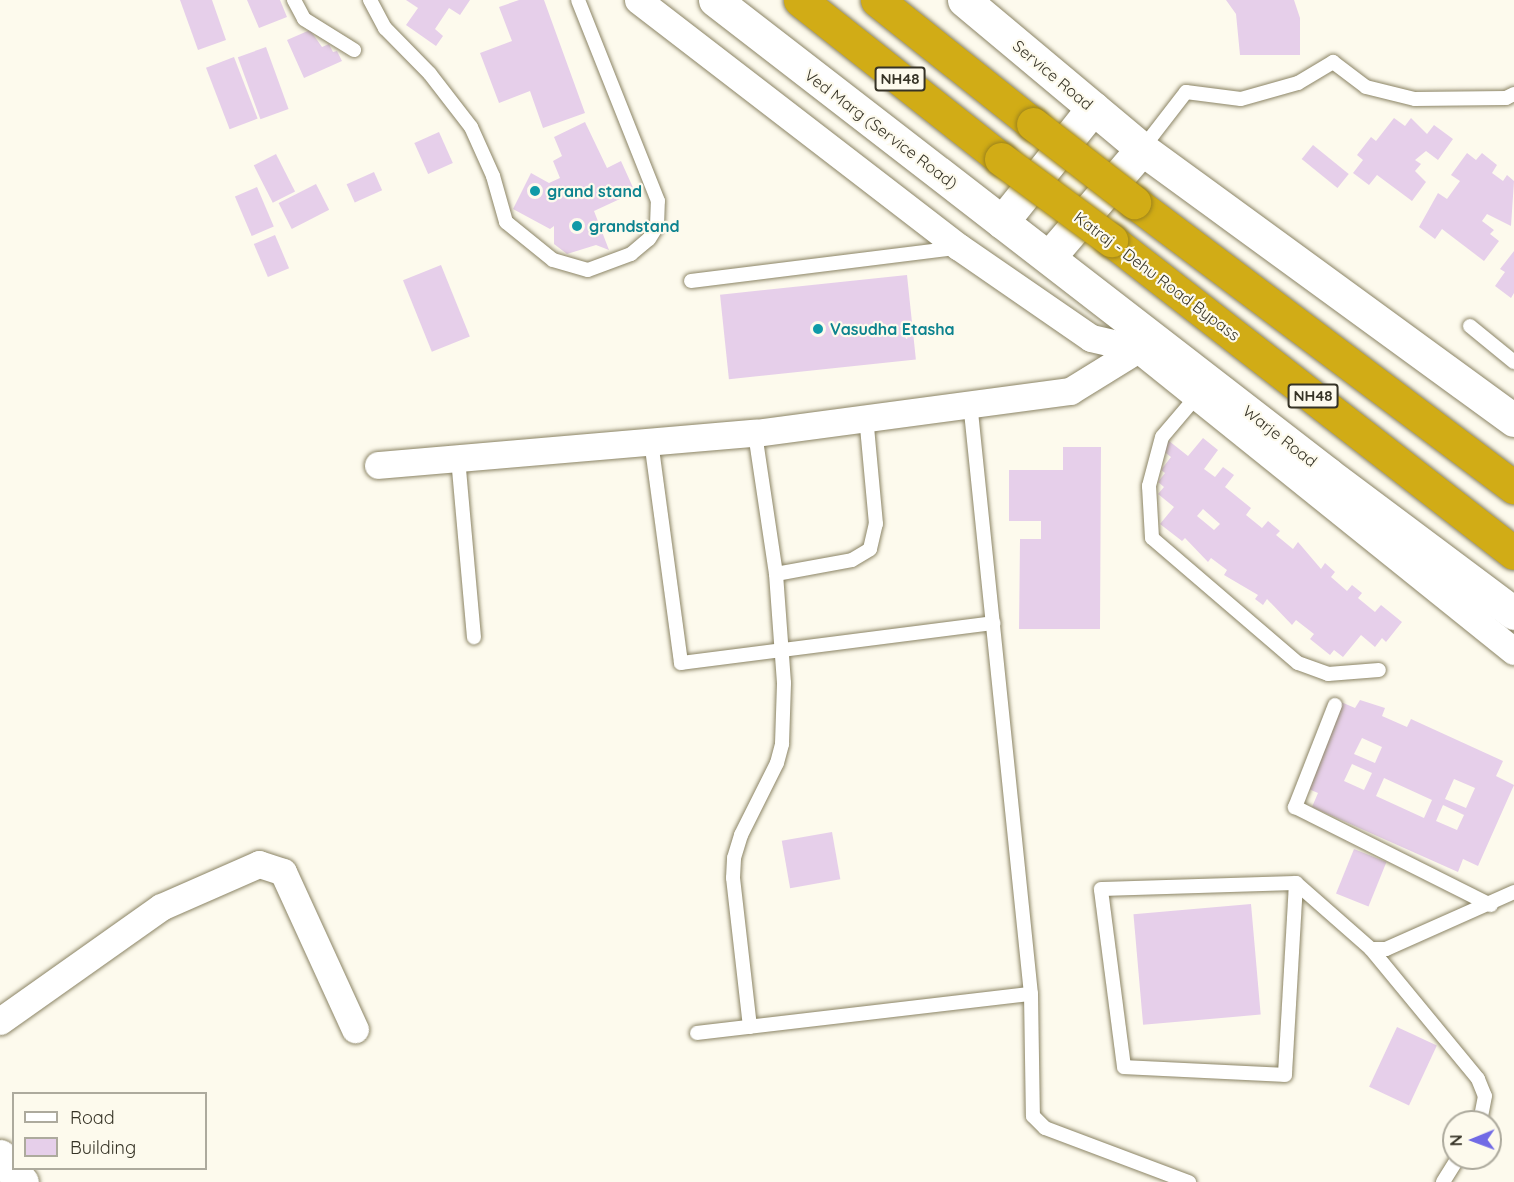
<!DOCTYPE html>
<html>
<head>
<meta charset="utf-8">
<style>
	body { margin:0 }
	#map { position:relative; width:1514px; height:1182px; overflow:hidden; background:#fdfaed; font-family:Quicksand,sans-serif }
	div>[style] { position:absolute }
	[style*='--x'] { left:calc(var(--x)*1px); top:calc(var(--y)*1px); width:calc(var(--w)*1px); rotate:calc(var(--a)*1deg) }
	.building>* { inset:0; background:#e6cfea; transform-origin:0 0 }
	.roads { filter:drop-shadow(0 0 2px #8b8465) drop-shadow(0 0 2px #8b8465) }
	.lane>* { height:14px; margin:-7px; padding:0 7px; transform-origin:7px; border-radius:7px; background:#fff }
	.street>* { height:27px; margin:-13.5px; padding:0 13.5px; transform-origin:13.5px; border-radius:13.5px; background:#fff }
	.secondary>* { height:33px; margin:-16.5px; padding:0 16.5px; transform-origin:16.5px; border-radius:16.5px; background:#fff }
	.highway>* { height:33px; margin:-16.5px; padding:0 16.5px; transform-origin:16.5px; border-radius:16.5px; background:#d1ac16 }
	.bridges { filter:drop-shadow(0 0 2px #9b821c) drop-shadow(0 0 2px #9b821c) }
	.highway-bridge>* { height:33px; margin:-16.5px; padding:0 16.5px; transform-origin:16.5px; border-radius:16.5px; background:#d1ac16 }
	.dots>* { width:16px; height:16px; translate:-50% -50%; box-sizing:border-box; border:3px solid #fdfaed; border-radius:50% }
	span { translate:-50% -50%; white-space:nowrap; text-align:center; line-height:1.15; -webkit-text-stroke:4.5px #fdfaed; paint-order:stroke }
	.shield-label span { padding:2px 4px; background:#fdfaed; border:2px solid; border-radius:4px; -webkit-text-stroke-width:0 }
	.shield-label { font-size:15px; color:#363326; font-weight:700 }
	.street-label { font-size:16px; color:#363326 }
	.culture-label { font-size:16px; color:#0d838f; font-weight:700 }
	.left { translate:0 -50%; text-align:left }
	.legend { position:absolute; left:12px; top:1092px; width:195px; height:78px; box-sizing:border-box; background:#fdfaed; border:2px solid #adaa9d; margin:0; padding:8px 10px; list-style:none; font-size:18px; color:#363326 }
	.legend li { display:flex; align-items:center; gap:12px; height:30px }
	.legend b { width:30px; border:2px solid #adaa9d }
	.north { position:absolute; left:1442px; top:1110px; width:60px; height:60px; box-sizing:border-box; background:#fdfaed; border:2px solid #adaa9d; border-radius:50%; rotate:269deg; font-size:16px; font-weight:700; line-height:24px; text-align:center; color:#363326 }
	.north::after { content:''; display:block; margin:auto; width:21px; height:27px; background:#716ae5; clip-path:polygon(50% 0,100% 100%,50% 72%,0 100%) }
</style>
</head>
<body>
<div id="map">
	<div class="building">
		<i style="clip-path:polygon(180px 0,212px 0,226px 40px,198px 50px)"></i>
		<i style="clip-path:polygon(247px 0,280px 0,287px 17px,259px 28px)"></i>
		<i style="clip-path:polygon(406px 0,470px 0,460px 15px,449px 8px,435px 29px,443px 36px,436px 46px,406px 25px,418px 8px)"></i>
		<i style="clip-path:polygon(519px 0,544px 0,585px 113px,543px 128px,530px 91px,499px 103px,480px 53px,512px 41px,499px 7px)"></i>
		<i style="clip-path:polygon(1226px 0,1294px 0,1300px 18px,1300px 55px,1240px 55px,1236px 14px)"></i>
		<i style="clip-path:polygon(310px 30px,322px 47px,329px 44px,333px 52px,337px 51px,342px 61px,304px 78px,287px 40px)"></i>
		<i style="left:266px;top:47px;width:66px;height:30px;rotate:70deg"></i>
		<i style="left:234px;top:57px;width:66px;height:30px;rotate:69deg"></i>
		<i style="clip-path:polygon(1394px 118px,1405px 126px,1411px 118px,1427px 134px,1434px 125px,1453px 139px,1438px 160px,1426px 151px,1415px 160px,1421px 164px,1415px 171px,1426px 182px,1412px 201px,1377px 175px,1369px 185px,1353px 173px,1363px 160px,1357px 155px,1371px 137px,1376px 141px)"></i>
		<i style="clip-path:polygon(585px 122px,607px 168px,621px 161px,635px 192px,594px 211px,609px 250px,596px 245px,567px 254px,554px 244px,554px 226px,550px 229px,513px 209px,531px 173px,549px 183px,560px 178px,553px 161px,562px 156px,554px 137px)"></i>
		<i style="left:439px;top:132px;width:34px;height:27px;rotate:66deg"></i>
		<i style="left:1313px;top:145px;width:46px;height:18px;rotate:39deg"></i>
		<i style="clip-path:polygon(1467px 153px,1476px 160px,1482px 153px,1497px 165px,1492px 173px,1503px 181px,1507px 175px,1514px 181px,1511px 226px,1487px 214px,1482px 221px,1494px 230px,1490px 234px,1499px 241px,1484px 261px,1442px 229px,1435px 239px,1419px 227px,1438px 193px,1447px 199px,1460px 181px,1451px 175px)"></i>
		<i style="left:276px;top:154px;width:42px;height:25px;rotate:63deg"></i>
		<i style="left:374px;top:172px;width:20px;height:30px;rotate:66deg"></i>
		<i style="left:316px;top:184px;width:29px;height:42px;rotate:63deg"></i>
		<i style="left:257px;top:187px;width:43px;height:24px;rotate:67deg"></i>
		<i style="left:275px;top:235px;width:36px;height:23px;rotate:67deg"></i>
		<i style="clip-path:polygon(1514px 251px,1514px 293px,1511px 298px,1495px 286px,1505px 272px,1500px 269px)"></i>
		<i style="left:441px;top:265px;width:77px;height:41px;rotate:68deg"></i>
		<i style="left:907px;top:275px;width:85px;height:188px;rotate:84deg"></i>
		<i style="clip-path:polygon(evenodd,1203px 438px,1218px 450px,1204px 469px,1215px 477px,1223px 467px,1234px 475px,1225px 487px,1251px 508px,1246px 515px,1262px 528px,1268px 521px,1280px 531px,1276px 535px,1293px 549px,1298px 542px,1321px 569px,1325px 563px,1335px 572px,1331px 577px,1347px 591px,1352px 585px,1362px 593px,1358px 598px,1375px 612px,1381px 605px,1402px 622px,1386px 642px,1382px 638px,1375px 647px,1361px 635px,1343px 657px,1334px 650px,1330px 655px,1310px 639px,1314px 634px,1296px 620px,1292px 625px,1267px 599px,1263px 605px,1255px 599px,1258px 595px,1224px 575px,1227px 570px,1211px 558px,1208px 562px,1185px 538px,1182px 541px,1160px 524px,1174px 507px,1158px 494px,1164px 487px,1158px 482px,1165px 473px,1161px 470px,1171px 457px,1162px 450px,1169px 441px,1188px 456px,1203px 438px,1203px 509px,1220px 524px,1214px 530px,1197px 516px,1203px 509px)"></i>
		<i style="clip-path:polygon(1063px 447px,1101px 447px,1100px 629px,1019px 629px,1020px 539px,1041px 539px,1041px 521px,1009px 521px,1009px 470px,1063px 470px)"></i>
		<i style="clip-path:polygon(evenodd,1360px 700px,1385px 708px,1382px 716px,1407px 727px,1411px 719px,1503px 761px,1496px 776px,1514px 785px,1478px 866px,1463px 859px,1458px 872px,1312px 807px,1318px 793px,1304px 787px,1341px 702px,1355px 708px,1360px 700px,1362px 738px,1382px 747px,1375px 763px,1354px 754px,1362px 738px,1360px 700px,1352px 764px,1372px 773px,1364px 790px,1344px 781px,1352px 764px,1360px 700px,1384px 778px,1432px 800px,1424px 818px,1376px 796px,1384px 778px,1360px 700px,1454px 779px,1475px 788px,1466px 808px,1445px 799px,1454px 779px,1360px 700px,1443px 805px,1464px 815px,1457px 830px,1436px 821px,1443px 805px)"></i>
		<i style="left:832px;top:832px;width:48px;height:51px;rotate:80deg"></i>
		<i style="left:1354px;top:849px;width:35px;height:48px;rotate:22deg"></i>
		<i style="left:1251px;top:904px;width:111px;height:118px;rotate:85deg"></i>
		<i style="left:1397px;top:1027px;width:44px;height:66px;rotate:25deg"></i>
	</div>
	<div class="roads">
		<div class="lane">
			<i style="--x:294;--y:0;--w:21;--a:62"></i>
			<i style="--x:304;--y:19;--w:59;--a:31.8"></i>
			<i style="--x:370;--y:0;--w:32;--a:62"></i>
			<i style="--x:385;--y:28;--w:64;--a:45.6"></i>
			<i style="--x:430;--y:74;--w:67;--a:52.3"></i>
			<i style="--x:471;--y:127;--w:54;--a:65.8"></i>
			<i style="--x:493;--y:176;--w:48;--a:74.2"></i>
			<i style="--x:506;--y:222;--w:60;--a:39"></i>
			<i style="--x:553;--y:260;--w:36;--a:16"></i>
			<i style="--x:588;--y:270;--w:46;--a:-20.4"></i>
			<i style="--x:631;--y:254;--w:23;--a:-40"></i>
			<i style="--x:649;--y:239;--w:15;--a:-58"></i>
			<i style="--x:657;--y:226;--w:25;--a:-88"></i>
			<i style="--x:658;--y:201;--w:216;--a:-111.7"></i>
			<i style="--x:1142;--y:149;--w:72;--a:-52.3"></i>
			<i style="--x:1186;--y:92;--w:55;--a:7.3"></i>
			<i style="--x:1241;--y:99;--w:59;--a:-15.7"></i>
			<i style="--x:1298;--y:83;--w:41;--a:-31"></i>
			<i style="--x:1333;--y:62;--w:41;--a:37.1"></i>
			<i style="--x:1366;--y:87;--w:50;--a:13.8"></i>
			<i style="--x:1415;--y:99;--w:91;--a:-0.6"></i>
			<i style="--x:1506;--y:98;--w:9;--a:-27"></i>
			<i style="--x:691;--y:281;--w:268;--a:-7.1"></i>
			<i style="--x:1470;--y:326;--w:57;--a:39.3"></i>
			<i style="--x:1196;--y:397;--w:52;--a:130.4"></i>
			<i style="--x:1162;--y:437;--w:51;--a:104.9"></i>
			<i style="--x:1149;--y:486;--w:52;--a:86.7"></i>
			<i style="--x:1152;--y:538;--w:192;--a:40.6"></i>
			<i style="--x:1298;--y:663;--w:32;--a:20"></i>
			<i style="--x:1328;--y:674;--w:51;--a:-4.5"></i>
			<i style="--x:970;--y:402;--w:595;--a:84.12"></i>
			<i style="--x:1031;--y:994;--w:122;--a:89.1"></i>
			<i style="--x:1033;--y:1116;--w:17;--a:45"></i>
			<i style="--x:1045;--y:1128;--w:154;--a:20.6"></i>
			<i style="--x:651;--y:441;--w:224;--a:82.3"></i>
			<i style="--x:681;--y:663;--w:315;--a:-7.3"></i>
			<i style="--x:458;--y:458;--w:180;--a:84.9"></i>
			<i style="--x:776;--y:574;--w:77;--a:-10.4"></i>
			<i style="--x:852;--y:560;--w:21;--a:-31"></i>
			<i style="--x:870;--y:549;--w:26;--a:-77"></i>
			<i style="--x:876;--y:524;--w:107;--a:-95.3"></i>
			<i style="--x:1335;--y:705;--w:110;--a:111.4"></i>
			<i style="--x:1295;--y:807;--w:219;--a:26.6"></i>
			<i style="--x:1296;--y:883;--w:192;--a:93.3"></i>
			<i style="--x:1285;--y:1075;--w:161;--a:-177.2"></i>
			<i style="--x:1124;--y:1067;--w:179;--a:-97.4"></i>
			<i style="--x:1101;--y:889;--w:195;--a:-1.8"></i>
			<i style="--x:1296;--y:883;--w:100;--a:41.3"></i>
			<i style="--x:1371;--y:949;--w:15;--a:0"></i>
			<i style="--x:1386;--y:949;--w:140;--a:-24"></i>
			<i style="--x:1371;--y:949;--w:168;--a:50.5"></i>
			<i style="--x:1478;--y:1079;--w:18;--a:68"></i>
			<i style="--x:1485;--y:1096;--w:26;--a:101"></i>
			<i style="--x:750;--y:1027;--w:150;--a:-96.5"></i>
			<i style="--x:733;--y:878;--w:20;--a:-87"></i>
			<i style="--x:734;--y:858;--w:24;--a:-73"></i>
			<i style="--x:741;--y:835;--w:80;--a:-63.4"></i>
			<i style="--x:777;--y:763;--w:20;--a:-75"></i>
			<i style="--x:782;--y:744;--w:61;--a:-88.1"></i>
			<i style="--x:784;--y:683;--w:109;--a:-94.2"></i>
			<i style="--x:776;--y:574;--w:143;--a:-98.5"></i>
			<i style="--x:697;--y:1033;--w:336;--a:-6.7"></i>
			<i style="--x:1443;--y:1182;--w:28;--a:-58"></i>
		</div>
		<div class="street">
			<i style="--x:638;--y:0;--w:405;--a:37.6"></i>
			<i style="--x:959;--y:247;--w:160;--a:34.6"></i>
			<i style="--x:1091;--y:338;--w:48;--a:13.2"></i>
			<i style="--x:1154;--y:344;--w:17;--a:163"></i>
			<i style="--x:1138;--y:349;--w:482;--a:38.8"></i>
			<i style="--x:378;--y:465;--w:378;--a:-4.9"></i>
			<i style="--x:755;--y:433;--w:318;--a:-7.6"></i>
			<i style="--x:1070;--y:391;--w:80;--a:-31.7"></i>
			<i style="--x:0;--y:1021;--w:197;--a:-35.3"></i>
			<i style="--x:161;--y:907;--w:107;--a:-23.7"></i>
			<i style="--x:259;--y:864;--w:25;--a:18"></i>
			<i style="--x:283;--y:872;--w:173;--a:65.4"></i>
		</div>
		<div class="secondary">
			<i style="--x:715;--y:0;--w:775;--a:37.71"></i>
			<i style="--x:1328;--y:474;--w:232;--a:36.8"></i>
			<i style="--x:964;--y:0;--w:232;--a:39.9"></i>
			<i style="--x:1142;--y:149;--w:460;--a:36.1"></i>
			<i style="--x:1002;--y:222;--w:146;--a:-51.4"></i>
			<i style="--x:1049;--y:257;--w:143;--a:-49.3"></i>
			<i style="--x:0;--y:1156;--w:34;--a:50"></i>
		</div>
		<div class="highway">
			<i style="--x:800;--y:0;--w:256;--a:38.3"></i>
			<i style="--x:877;--y:0;--w:199;--a:38.5"></i>
			<i style="--x:1134;--y:202;--w:475;--a:36.9"></i>
			<i style="--x:1111;--y:240;--w:510;--a:37.84"></i>
		</div>
	</div>
	<div class="bridges">
		<div class="highway-bridge">
			<i style="--x:1033;--y:124;--w:128;--a:37.7"></i>
			<i style="--x:1001;--y:159;--w:137;--a:36.4"></i>
		</div>
	</div>
	<div class="dots">
		<i style="left:535px;top:191px;background:#0f9aa8"></i>
		<i style="left:577px;top:226px;background:#0f9aa8"></i>
		<i style="left:818px;top:329px;background:#0f9aa8"></i>
	</div>
	<div class="shield-label">
		<span style="left:900px;top:79px">NH48</span>
		<span style="left:1313px;top:396px">NH48</span>
	</div>
	<div class="street-label">
		<span style="left:1053px;top:75px;rotate:40deg">Service Road</span>
		<span style="left:881px;top:129px;rotate:37deg">Ved Marg (Service Road)</span>
		<span style="left:1157px;top:276px;rotate:37deg">Katraj - Dehu Road Bypass</span>
		<span style="left:1280px;top:436px;rotate:38deg">Warje Road</span>
	</div>
	<div class="culture-label">
		<span class="left" style="left:547px;top:191px">grand stand</span>
		<span class="left" style="left:589px;top:226px">grandstand</span>
		<span class="left" style="left:830px;top:329px">Vasudha Etasha</span>
	</div>
	<ul class="legend">
	<li><b style="height:8px;background:#fff"></b>Road</li>
	<li><b style="height:16px;background:#e6cfea"></b>Building</li>
	</ul>
	<div class="north">N</div>
</div>
</body>
</html>
